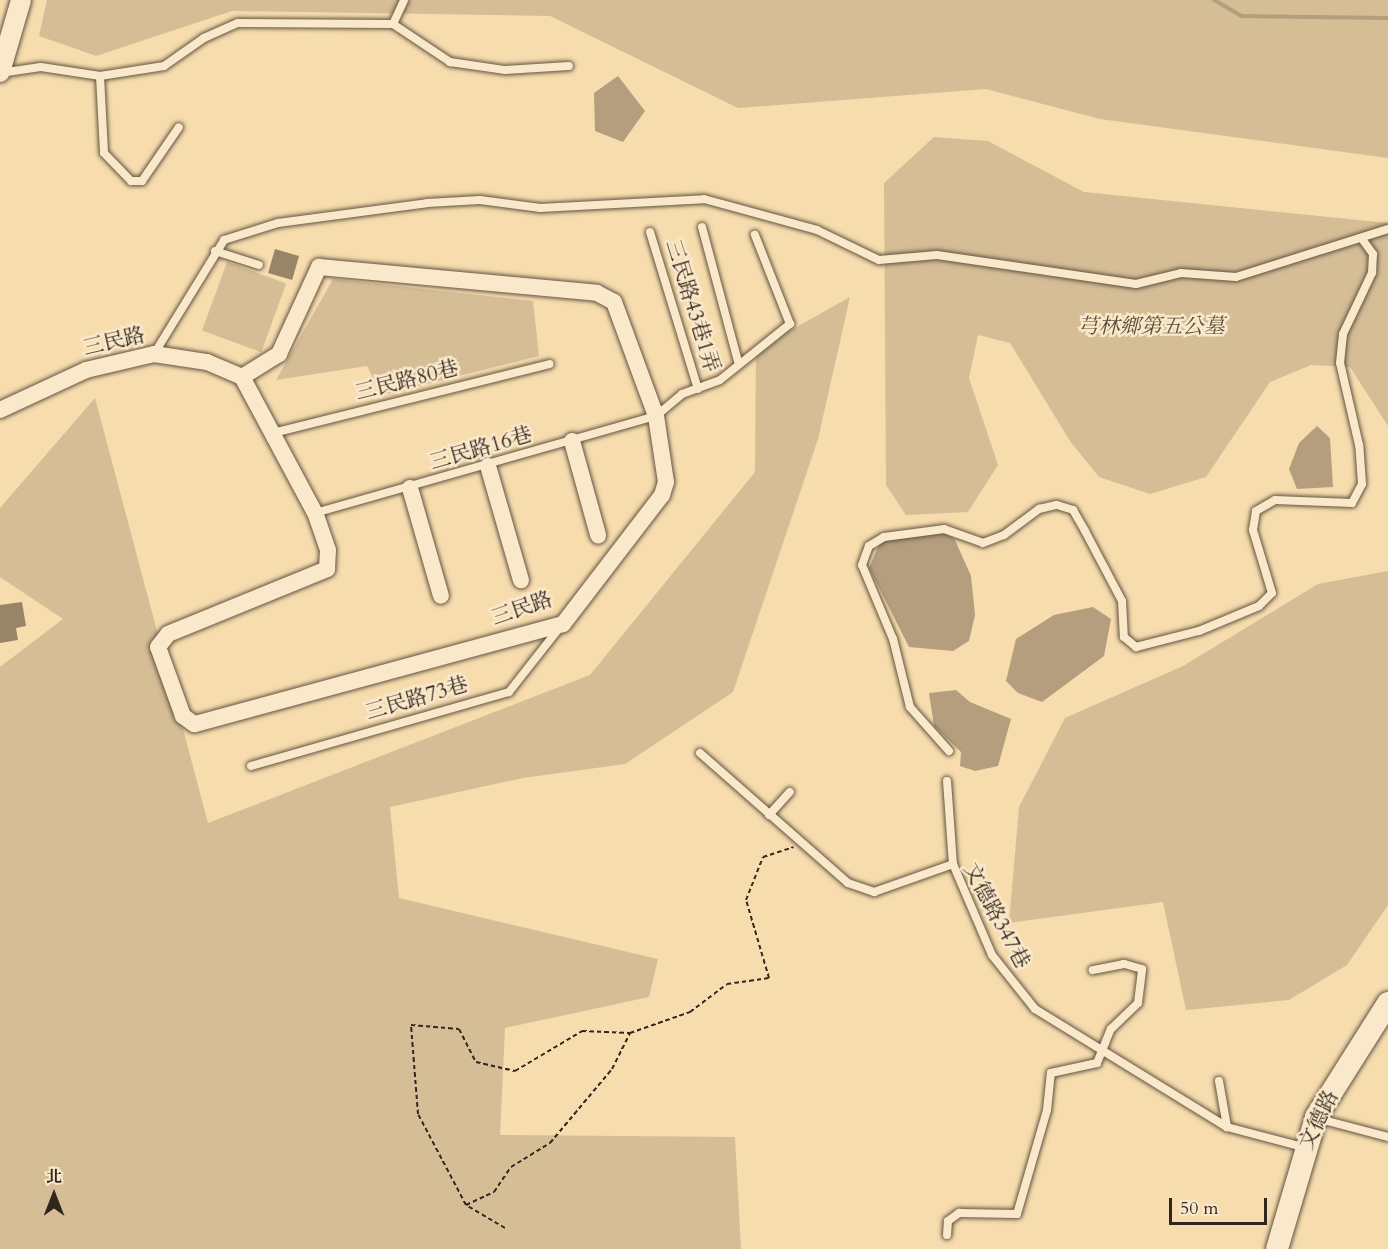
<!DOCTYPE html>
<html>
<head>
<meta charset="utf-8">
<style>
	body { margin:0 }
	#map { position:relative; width:1388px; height:1249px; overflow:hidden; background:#f7dcae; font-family:Cardo,"Noto Serif TC",serif }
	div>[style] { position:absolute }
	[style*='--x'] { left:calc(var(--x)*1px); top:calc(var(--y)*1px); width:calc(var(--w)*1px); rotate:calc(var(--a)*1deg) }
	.green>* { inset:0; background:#d5bd96; transform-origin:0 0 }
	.water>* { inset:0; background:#b49e7d }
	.stream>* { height:4px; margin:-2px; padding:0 2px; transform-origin:2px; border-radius:2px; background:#b49e7d }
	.building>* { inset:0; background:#988569; transform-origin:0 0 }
	.path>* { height:2px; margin-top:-1px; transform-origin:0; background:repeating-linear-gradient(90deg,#31261e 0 4.5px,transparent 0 7.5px) }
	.roads { filter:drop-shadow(0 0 2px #625442) drop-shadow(0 0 2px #625442) }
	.service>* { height:8px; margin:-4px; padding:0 4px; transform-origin:4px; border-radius:4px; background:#fae8ca }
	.minor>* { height:16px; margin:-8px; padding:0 8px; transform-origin:8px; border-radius:8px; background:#fae8ca }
	.tertiary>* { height:20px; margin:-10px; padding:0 10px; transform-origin:10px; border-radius:10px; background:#fae8ca }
	.secondary>* { height:22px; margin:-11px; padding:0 11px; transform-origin:11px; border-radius:11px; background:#fae8ca }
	span { translate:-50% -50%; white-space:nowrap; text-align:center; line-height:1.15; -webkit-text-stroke:5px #fae8ca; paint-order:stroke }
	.street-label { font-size:21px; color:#31261e }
	.park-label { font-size:21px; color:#5a4c3c; font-style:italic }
	.north { position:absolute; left:24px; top:1165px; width:60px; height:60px; -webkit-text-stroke:4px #fae8ca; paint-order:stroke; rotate:0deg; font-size:16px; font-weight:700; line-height:24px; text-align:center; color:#31261e }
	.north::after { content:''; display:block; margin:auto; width:21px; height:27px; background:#31261e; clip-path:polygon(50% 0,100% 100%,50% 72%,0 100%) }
	.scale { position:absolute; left:1169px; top:1198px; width:98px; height:27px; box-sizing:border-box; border:3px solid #31261e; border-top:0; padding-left:8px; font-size:18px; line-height:21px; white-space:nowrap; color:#31261e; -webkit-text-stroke:4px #fae8ca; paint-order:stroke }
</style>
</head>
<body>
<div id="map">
	<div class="green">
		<i style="clip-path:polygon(47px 0,1388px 0,1388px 158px,1100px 119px,986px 89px,738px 108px,550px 16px,232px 11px,96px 56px,39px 36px)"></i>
		<i style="clip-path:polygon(934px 137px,988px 141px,1084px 192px,1388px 223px,1388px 426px,1350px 367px,1311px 365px,1270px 382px,1206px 477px,1150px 494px,1099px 477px,1070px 441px,1010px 343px,978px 335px,969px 378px,998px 465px,968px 512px,906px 515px,886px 485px,884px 183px)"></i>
		<i style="left:227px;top:262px;width:63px;height:73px;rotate:20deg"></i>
		<i style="clip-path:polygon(333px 279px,533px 301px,539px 356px,382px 395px,367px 366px,276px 380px)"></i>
		<i style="clip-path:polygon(850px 297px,818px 439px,733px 692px,625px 764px,523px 778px,390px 807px,399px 898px,658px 959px,649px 997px,505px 1028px,500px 1135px,735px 1137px,741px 1249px,0 1249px,0 667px,63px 619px,0 577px,0 508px,95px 398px,208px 823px,590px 675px,755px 472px,756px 350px)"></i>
		<i style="clip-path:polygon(1388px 571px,1388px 905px,1347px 965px,1289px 1000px,1186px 1010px,1163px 902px,1009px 923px,1019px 807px,1065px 718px,1183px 666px,1318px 584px)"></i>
	</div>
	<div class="water">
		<i style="clip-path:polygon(618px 76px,645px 111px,623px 142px,595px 131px,594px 93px)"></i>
		<i style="clip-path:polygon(1317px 426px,1330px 438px,1333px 487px,1297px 489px,1289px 469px,1299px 443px)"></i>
		<i style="clip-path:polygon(944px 532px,955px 540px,971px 576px,975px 615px,969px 641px,953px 651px,909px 647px,869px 568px,881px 540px)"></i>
		<i style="clip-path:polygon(1093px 607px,1111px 619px,1104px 656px,1042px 702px,1018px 693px,1006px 681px,1016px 639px,1054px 615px)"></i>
		<i style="clip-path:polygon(956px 690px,970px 702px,1011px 719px,998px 766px,975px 771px,960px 766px,961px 752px,934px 726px,929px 693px)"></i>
	</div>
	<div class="stream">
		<i style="--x:1214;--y:0;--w:32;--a:30"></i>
		<i style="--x:1242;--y:16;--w:146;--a:0.8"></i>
	</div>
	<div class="building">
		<i style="left:275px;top:249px;width:25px;height:25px;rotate:16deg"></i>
		<i style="clip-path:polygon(22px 602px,26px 626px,16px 628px,18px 640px,0 643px,0 605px)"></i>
	</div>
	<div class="path">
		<i style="--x:466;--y:1205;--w:31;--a:-25"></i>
		<i style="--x:494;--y:1192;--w:30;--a:-56"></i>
		<i style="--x:511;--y:1167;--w:46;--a:-31.6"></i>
		<i style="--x:550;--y:1143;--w:97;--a:-50"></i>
		<i style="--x:612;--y:1069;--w:40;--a:-63.4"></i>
		<i style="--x:630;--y:1033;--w:64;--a:-19.3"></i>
		<i style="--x:690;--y:1012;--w:46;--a:-37.1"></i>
		<i style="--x:727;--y:984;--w:42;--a:-8.1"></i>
		<i style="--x:769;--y:978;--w:81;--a:-106.4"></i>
		<i style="--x:746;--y:900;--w:46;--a:-68.4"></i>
		<i style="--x:763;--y:857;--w:32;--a:-18"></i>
		<i style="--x:505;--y:1228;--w:45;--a:-149.5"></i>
		<i style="--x:466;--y:1205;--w:103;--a:-117.8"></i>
		<i style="--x:418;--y:1114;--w:89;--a:-94.5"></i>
		<i style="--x:411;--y:1025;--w:48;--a:4.8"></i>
		<i style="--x:459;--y:1029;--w:37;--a:63"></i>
		<i style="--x:476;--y:1062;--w:40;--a:13"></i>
		<i style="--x:515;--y:1071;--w:78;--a:-30.8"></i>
		<i style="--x:582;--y:1031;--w:48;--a:2.4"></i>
	</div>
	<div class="roads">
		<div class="service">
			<i style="--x:393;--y:24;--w:26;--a:-65"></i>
			<i style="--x:0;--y:73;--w:41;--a:-8.3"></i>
			<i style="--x:41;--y:67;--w:60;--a:8.7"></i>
			<i style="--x:100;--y:76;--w:65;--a:-8.9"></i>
			<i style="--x:164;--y:66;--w:49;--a:-35"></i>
			<i style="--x:204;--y:38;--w:37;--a:-24"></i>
			<i style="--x:238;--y:23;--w:155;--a:0.4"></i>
			<i style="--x:393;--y:24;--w:69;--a:33.7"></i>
			<i style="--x:450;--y:62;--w:56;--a:8.3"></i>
			<i style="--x:505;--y:70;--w:64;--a:-3.6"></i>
			<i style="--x:100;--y:76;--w:77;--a:87"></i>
			<i style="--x:104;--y:153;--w:39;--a:46"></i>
			<i style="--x:131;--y:181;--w:11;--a:0"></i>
			<i style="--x:142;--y:181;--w:65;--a:-55.6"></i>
			<i style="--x:702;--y:227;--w:139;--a:75"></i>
			<i style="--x:650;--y:232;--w:164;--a:73"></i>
			<i style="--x:215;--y:251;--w:46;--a:17.7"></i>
			<i style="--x:154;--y:354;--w:134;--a:-58.4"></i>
			<i style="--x:224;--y:240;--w:57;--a:-17.5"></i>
			<i style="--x:278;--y:223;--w:150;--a:-7.6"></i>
			<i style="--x:427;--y:203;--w:53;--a:-3.2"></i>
			<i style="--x:480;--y:200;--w:61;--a:7.6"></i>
			<i style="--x:540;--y:208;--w:164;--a:-3.1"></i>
			<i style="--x:704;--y:199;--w:117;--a:15.3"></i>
			<i style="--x:817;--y:230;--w:69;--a:25.8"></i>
			<i style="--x:879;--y:260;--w:58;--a:-4.9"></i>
			<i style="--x:937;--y:255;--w:201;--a:8.3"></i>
			<i style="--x:1136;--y:284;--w:46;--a:-13.7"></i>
			<i style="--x:1181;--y:273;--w:55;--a:4.2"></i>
			<i style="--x:1236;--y:277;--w:159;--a:-17.5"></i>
			<i style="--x:273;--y:433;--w:285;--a:-14"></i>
			<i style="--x:315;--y:513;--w:355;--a:-15.9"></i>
			<i style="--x:656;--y:416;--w:34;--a:-40"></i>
			<i style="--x:682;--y:394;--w:40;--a:-20.2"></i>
			<i style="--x:720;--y:380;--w:90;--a:-38.7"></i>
			<i style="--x:790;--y:324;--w:96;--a:-111.5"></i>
			<i style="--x:949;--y:751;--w:59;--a:-131.6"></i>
			<i style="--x:910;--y:707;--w:70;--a:-104"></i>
			<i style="--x:893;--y:639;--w:80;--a:-112.7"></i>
			<i style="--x:862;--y:565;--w:20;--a:-70"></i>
			<i style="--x:869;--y:546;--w:17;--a:-31"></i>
			<i style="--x:884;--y:537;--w:61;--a:-7.6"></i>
			<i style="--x:944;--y:529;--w:41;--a:19.7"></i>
			<i style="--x:983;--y:543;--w:22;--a:-21"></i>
			<i style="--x:1004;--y:535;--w:44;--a:-36.6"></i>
			<i style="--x:1039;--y:509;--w:18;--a:-13"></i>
			<i style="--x:1057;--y:505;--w:17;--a:17"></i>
			<i style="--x:1073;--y:510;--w:24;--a:60"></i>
			<i style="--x:1085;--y:531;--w:79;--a:62.1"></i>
			<i style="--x:1122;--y:601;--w:36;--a:87"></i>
			<i style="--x:1124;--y:637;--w:16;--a:40"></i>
			<i style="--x:1136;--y:647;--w:65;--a:-14.3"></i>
			<i style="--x:1199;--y:631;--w:65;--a:-22.6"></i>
			<i style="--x:1259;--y:606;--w:18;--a:-45"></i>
			<i style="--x:1272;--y:593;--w:66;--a:-106.8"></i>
			<i style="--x:1253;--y:530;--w:19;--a:-81"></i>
			<i style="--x:1256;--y:511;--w:22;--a:-30"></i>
			<i style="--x:1275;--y:500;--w:77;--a:2.2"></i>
			<i style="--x:1352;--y:503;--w:21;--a:-62"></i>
			<i style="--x:1362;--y:484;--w:39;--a:-94"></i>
			<i style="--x:1359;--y:445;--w:84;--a:-103"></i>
			<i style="--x:1340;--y:363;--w:29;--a:-84"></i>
			<i style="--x:1343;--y:334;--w:68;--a:-64.6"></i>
			<i style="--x:1372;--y:273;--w:19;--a:-87"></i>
			<i style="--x:1373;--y:254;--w:17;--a:-126"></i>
			<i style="--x:700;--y:753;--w:197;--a:41.3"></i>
			<i style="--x:848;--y:883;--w:28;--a:19"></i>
			<i style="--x:874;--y:892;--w:84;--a:-19.5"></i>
			<i style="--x:953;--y:864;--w:99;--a:66.8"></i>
			<i style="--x:992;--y:955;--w:69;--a:51.5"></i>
			<i style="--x:1035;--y:1009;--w:225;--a:31.6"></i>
			<i style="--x:1227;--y:1127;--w:79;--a:14.7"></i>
			<i style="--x:251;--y:766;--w:268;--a:-16"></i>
			<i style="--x:509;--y:692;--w:84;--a:-51.8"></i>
			<i style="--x:947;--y:781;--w:83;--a:85.9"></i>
			<i style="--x:769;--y:815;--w:31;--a:-48"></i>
			<i style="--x:1219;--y:1081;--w:47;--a:80.1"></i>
			<i style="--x:1316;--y:1118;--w:74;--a:14.8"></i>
			<i style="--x:947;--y:1235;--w:14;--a:-86"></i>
			<i style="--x:948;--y:1221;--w:14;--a:-36"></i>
			<i style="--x:959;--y:1213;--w:58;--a:1"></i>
			<i style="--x:1017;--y:1214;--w:108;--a:-73.9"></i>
			<i style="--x:1047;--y:1110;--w:37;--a:-84"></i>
			<i style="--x:1051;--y:1073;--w:47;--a:-12.3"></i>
			<i style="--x:1097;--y:1063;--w:37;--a:-68"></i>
			<i style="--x:1111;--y:1029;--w:37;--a:-44"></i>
			<i style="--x:1138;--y:1003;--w:34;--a:-83"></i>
			<i style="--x:1142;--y:969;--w:19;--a:-164"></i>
			<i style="--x:1124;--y:964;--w:32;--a:169"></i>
		</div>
		<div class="minor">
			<i style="--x:0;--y:410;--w:95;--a:-24.9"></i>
			<i style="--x:86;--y:370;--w:70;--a:-13.2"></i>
			<i style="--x:154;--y:354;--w:54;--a:8.6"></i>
			<i style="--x:207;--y:362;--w:38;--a:23"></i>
			<i style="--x:242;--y:377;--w:44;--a:-31.9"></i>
			<i style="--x:279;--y:354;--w:96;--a:-65.3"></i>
			<i style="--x:319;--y:267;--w:279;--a:5.3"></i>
			<i style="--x:597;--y:293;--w:19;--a:28"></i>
			<i style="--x:614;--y:302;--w:121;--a:69.8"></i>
			<i style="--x:656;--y:416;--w:67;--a:81.4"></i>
			<i style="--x:666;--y:482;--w:14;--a:107"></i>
			<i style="--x:662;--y:495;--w:163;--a:127.5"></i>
			<i style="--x:563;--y:624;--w:382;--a:164.8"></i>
			<i style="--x:194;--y:724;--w:14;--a:-144"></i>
			<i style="--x:183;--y:716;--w:73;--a:-109.9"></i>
			<i style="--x:158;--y:647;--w:16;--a:-52"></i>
			<i style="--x:168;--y:634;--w:172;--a:-22.2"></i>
			<i style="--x:327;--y:569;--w:19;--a:-87"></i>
			<i style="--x:328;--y:550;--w:39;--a:-109"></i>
			<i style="--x:315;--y:513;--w:154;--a:-118.2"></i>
			<i style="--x:572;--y:441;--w:98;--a:74.5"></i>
			<i style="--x:488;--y:466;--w:119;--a:73.9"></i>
			<i style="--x:410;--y:488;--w:112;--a:74"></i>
		</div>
		<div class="tertiary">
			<i style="--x:0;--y:72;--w:75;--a:-73.7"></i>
		</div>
		<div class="secondary">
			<i style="--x:1277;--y:1249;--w:138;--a:-73.5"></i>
			<i style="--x:1316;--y:1117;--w:135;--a:-57.7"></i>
		</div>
	</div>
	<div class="street-label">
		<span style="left:692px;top:306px;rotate:73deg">三民路43巷1弄</span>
		<span style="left:114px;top:342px;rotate:-13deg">三民路</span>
		<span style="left:407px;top:381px;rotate:-14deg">三民路80巷</span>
		<span style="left:481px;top:449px;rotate:-16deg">三民路16巷</span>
		<span style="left:522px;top:609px;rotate:-19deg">三民路</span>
		<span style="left:417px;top:699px;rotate:-16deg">三民路73巷</span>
		<span style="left:996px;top:916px;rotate:62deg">文德路347巷</span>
		<span style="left:1319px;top:1120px;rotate:-64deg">文德路</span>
	</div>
	<div class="park-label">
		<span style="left:1151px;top:327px">芎林鄉第五公墓</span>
	</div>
	<div class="north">北</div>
	<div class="scale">50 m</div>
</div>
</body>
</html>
